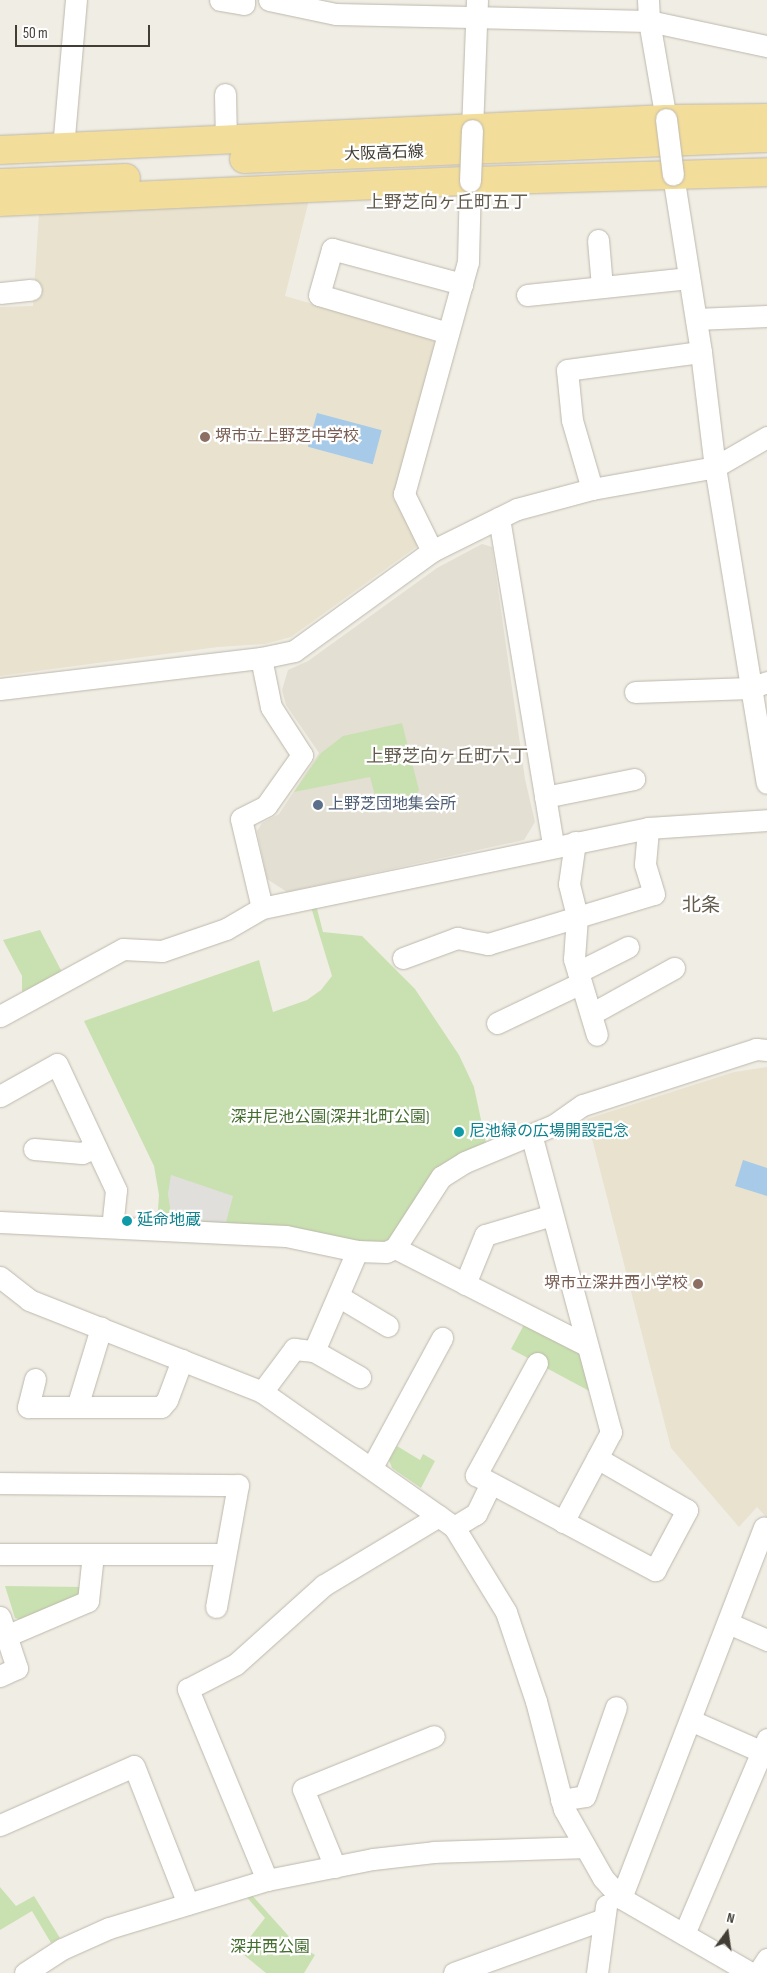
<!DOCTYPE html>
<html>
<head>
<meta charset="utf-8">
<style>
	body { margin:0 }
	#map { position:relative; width:767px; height:1973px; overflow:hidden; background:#f0ede4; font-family:"Sofia Sans Condensed","Noto Sans JP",sans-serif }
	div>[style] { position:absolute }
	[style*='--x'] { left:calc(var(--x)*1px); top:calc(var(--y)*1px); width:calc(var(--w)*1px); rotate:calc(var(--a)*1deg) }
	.residential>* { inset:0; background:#e3dfd3 }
	.education>* { inset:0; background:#e8e2cf }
	.green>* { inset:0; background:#c9e1b1 }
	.parking>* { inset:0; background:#e1dfdc }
	.water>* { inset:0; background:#a6cae7; transform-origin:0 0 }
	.roads { filter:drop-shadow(0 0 1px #bdb8ab) drop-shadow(0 0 1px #bdb8ab) }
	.street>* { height:21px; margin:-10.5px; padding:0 10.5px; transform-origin:10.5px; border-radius:10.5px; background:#fff }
	.primary>* { height:28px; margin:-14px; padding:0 14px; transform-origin:14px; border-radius:14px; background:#f3dd9a }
	.bridges { filter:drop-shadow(0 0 1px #bdb8ab) drop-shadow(0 0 1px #bdb8ab) }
	.street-bridge>* { height:21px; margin:-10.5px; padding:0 10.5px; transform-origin:10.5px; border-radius:10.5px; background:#fff }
	.dots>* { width:14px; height:14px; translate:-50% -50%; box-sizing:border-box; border:2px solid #fff; border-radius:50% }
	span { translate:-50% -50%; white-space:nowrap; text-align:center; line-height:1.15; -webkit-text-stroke:4.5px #fff; paint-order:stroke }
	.street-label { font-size:16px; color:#423d35 }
	.education-label { font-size:16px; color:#785e54 }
	.left { translate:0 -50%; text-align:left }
	.right { translate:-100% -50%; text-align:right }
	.service-label { font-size:16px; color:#4e5e75 }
	.park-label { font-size:16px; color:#446d2f }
	.culture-label { font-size:16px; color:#0d838f }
	.neighbourhood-label { font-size:18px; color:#635b4d }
	.quarter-label { font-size:19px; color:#635b4d }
	.north { position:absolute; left:702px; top:1908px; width:50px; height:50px; -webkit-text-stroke:4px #fff; paint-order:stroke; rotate:14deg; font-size:14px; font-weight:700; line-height:20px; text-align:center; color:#423d35 }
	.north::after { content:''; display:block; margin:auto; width:18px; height:22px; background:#423d35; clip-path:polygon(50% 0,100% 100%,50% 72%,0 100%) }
	.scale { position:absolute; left:15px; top:25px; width:135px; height:22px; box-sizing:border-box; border:2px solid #423d35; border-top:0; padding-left:6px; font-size:15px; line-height:18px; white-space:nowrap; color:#423d35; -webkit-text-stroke:4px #fff; paint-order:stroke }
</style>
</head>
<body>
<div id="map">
	<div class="residential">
		<i style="clip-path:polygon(482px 544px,492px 547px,525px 779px,535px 822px,524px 840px,287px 892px,267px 879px,257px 831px,262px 823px,279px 814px,319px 753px,286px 705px,282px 690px,288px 670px,308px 661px,437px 568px)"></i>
	</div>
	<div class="education">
		<i style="clip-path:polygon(309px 200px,285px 296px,429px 338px,435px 342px,393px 498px,419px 539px,419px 545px,291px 637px,265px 644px,218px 647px,0 676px,0 307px,33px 306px,39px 213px)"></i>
		<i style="clip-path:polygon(767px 1067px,767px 1518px,757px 1507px,739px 1527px,671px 1448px,587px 1119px,734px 1072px)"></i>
	</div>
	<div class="green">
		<i style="clip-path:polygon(402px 723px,419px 790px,417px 794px,377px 803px,370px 777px,294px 792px,321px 753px,343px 736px)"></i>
		<i style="clip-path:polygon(316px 905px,323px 932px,362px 936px,415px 989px,459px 1055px,474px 1087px,486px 1143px,388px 1240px,375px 1245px,157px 1223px,159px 1195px,154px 1166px,84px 1021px,259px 960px,273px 1012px,307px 1000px,321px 990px,332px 976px,311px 907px)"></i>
		<i style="clip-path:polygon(40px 930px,62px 972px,22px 992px,22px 976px,3px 940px)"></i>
		<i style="clip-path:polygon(527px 1319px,579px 1347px,593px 1393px,511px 1349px)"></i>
		<i style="clip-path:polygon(397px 1446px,420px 1460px,423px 1454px,435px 1461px,421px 1488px,392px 1468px,389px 1460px)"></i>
		<i style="clip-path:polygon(5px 1586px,84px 1587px,79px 1595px,22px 1620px,15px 1618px)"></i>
		<i style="clip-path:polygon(0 1887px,16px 1906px,34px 1896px,60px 1938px,51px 1943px,32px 1911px,0 1930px)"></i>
		<i style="clip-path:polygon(249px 1892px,294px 1942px,315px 1955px,304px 1973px,266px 1973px,239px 1951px,265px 1918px,243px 1893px)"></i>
	</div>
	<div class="parking">
		<i style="clip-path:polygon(171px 1175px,233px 1196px,226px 1222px,172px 1220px,168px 1194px)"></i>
	</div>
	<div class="water">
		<i style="left:317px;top:413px;width:67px;height:35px;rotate:15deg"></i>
		<i style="clip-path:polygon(743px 1160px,767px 1168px,767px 1196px,735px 1186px)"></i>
	</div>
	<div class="roads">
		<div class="street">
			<i style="--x:220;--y:0;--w:24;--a:9"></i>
			<i style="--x:244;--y:4;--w:4;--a:-90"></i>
			<i style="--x:269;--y:0;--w:68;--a:11.8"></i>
			<i style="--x:336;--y:14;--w:313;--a:1.3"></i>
			<i style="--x:649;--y:21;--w:99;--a:80.2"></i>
			<i style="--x:648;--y:0;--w:21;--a:87"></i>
			<i style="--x:649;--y:21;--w:121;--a:12"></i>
			<i style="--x:225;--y:94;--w:47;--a:88.8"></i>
			<i style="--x:472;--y:130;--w:130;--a:-87.8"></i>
			<i style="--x:63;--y:148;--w:149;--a:-85"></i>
			<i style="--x:673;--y:175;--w:179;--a:81"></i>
			<i style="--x:701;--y:352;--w:116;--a:83.1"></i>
			<i style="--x:715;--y:467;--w:320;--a:80.7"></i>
			<i style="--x:598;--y:240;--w:47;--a:85.1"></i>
			<i style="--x:0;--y:293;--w:31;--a:-6"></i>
			<i style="--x:527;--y:295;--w:163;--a:-6"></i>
			<i style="--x:696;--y:319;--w:71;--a:-2.4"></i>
			<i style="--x:448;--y:333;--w:134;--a:-163.6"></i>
			<i style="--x:319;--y:295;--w:48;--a:-74.2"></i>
			<i style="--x:332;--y:249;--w:135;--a:15.1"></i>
			<i style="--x:592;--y:489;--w:72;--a:-106.2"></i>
			<i style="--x:572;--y:420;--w:50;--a:-95.7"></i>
			<i style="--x:567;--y:370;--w:135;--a:-7.7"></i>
			<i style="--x:499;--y:518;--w:331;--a:80.6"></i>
			<i style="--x:432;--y:551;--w:64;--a:-116.2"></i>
			<i style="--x:404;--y:494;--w:241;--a:-74.6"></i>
			<i style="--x:468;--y:262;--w:81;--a:-88.6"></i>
			<i style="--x:261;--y:658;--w:50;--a:78.5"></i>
			<i style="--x:271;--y:707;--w:57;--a:57.1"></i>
			<i style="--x:302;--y:755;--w:62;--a:125.2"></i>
			<i style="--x:266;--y:806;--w:28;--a:153"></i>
			<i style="--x:241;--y:819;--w:91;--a:76.7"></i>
			<i style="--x:262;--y:908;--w:394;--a:-11.7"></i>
			<i style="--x:648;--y:828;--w:119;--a:-3.8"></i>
			<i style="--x:0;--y:689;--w:263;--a:-6.8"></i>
			<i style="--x:261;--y:658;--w:34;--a:-12"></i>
			<i style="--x:294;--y:651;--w:170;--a:-35.9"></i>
			<i style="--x:432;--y:551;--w:95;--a:-26.3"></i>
			<i style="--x:517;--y:509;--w:78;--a:-14.9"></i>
			<i style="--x:592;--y:489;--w:125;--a:-10.1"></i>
			<i style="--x:715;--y:467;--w:60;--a:-30"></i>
			<i style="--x:635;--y:692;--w:115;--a:-2"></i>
			<i style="--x:750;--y:688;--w:18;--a:-19"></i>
			<i style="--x:545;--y:797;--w:91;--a:-11.4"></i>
			<i style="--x:575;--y:842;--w:42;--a:98.1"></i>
			<i style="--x:569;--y:884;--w:34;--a:76"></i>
			<i style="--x:577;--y:917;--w:42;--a:94.1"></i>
			<i style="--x:574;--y:959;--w:79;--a:73.2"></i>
			<i style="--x:403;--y:958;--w:58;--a:-20.3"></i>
			<i style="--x:457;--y:938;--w:32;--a:11"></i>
			<i style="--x:488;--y:944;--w:173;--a:-16.8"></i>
			<i style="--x:654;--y:894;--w:31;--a:-107"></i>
			<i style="--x:645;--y:864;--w:36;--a:-85"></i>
			<i style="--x:578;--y:972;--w:56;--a:-26.6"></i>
			<i style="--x:591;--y:1014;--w:95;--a:-29"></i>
			<i style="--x:0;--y:1016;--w:140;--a:-28.6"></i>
			<i style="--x:123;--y:949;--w:39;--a:3"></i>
			<i style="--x:162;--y:951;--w:68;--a:-19"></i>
			<i style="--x:226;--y:929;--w:42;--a:-30.3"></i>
			<i style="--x:497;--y:1023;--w:93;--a:-25.5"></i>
			<i style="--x:0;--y:1096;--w:65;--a:-29.3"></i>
			<i style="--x:57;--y:1064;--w:139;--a:64.9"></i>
			<i style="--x:116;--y:1190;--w:37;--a:96"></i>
			<i style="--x:531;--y:1134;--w:309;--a:75"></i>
			<i style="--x:611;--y:1432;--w:102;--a:118.1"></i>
			<i style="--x:34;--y:1149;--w:48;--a:4.8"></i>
			<i style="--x:82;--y:1153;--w:15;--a:-23"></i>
			<i style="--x:0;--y:1222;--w:286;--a:2.8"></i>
			<i style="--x:286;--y:1236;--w:73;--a:11.9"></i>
			<i style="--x:357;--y:1251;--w:29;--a:2"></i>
			<i style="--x:386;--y:1252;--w:10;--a:-24"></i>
			<i style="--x:395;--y:1248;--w:85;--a:-57.1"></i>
			<i style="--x:441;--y:1177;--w:28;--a:-32"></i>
			<i style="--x:465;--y:1162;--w:96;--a:-22.6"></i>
			<i style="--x:554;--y:1125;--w:35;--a:-35"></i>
			<i style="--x:583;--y:1105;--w:182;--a:-17.9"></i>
			<i style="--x:756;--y:1049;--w:11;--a:5"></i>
			<i style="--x:395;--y:1248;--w:214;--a:26.9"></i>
			<i style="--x:0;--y:1277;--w:37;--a:38"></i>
			<i style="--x:29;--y:1300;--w:251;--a:21.5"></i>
			<i style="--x:262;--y:1392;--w:235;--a:35.1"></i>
			<i style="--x:454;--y:1527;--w:100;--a:58.5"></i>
			<i style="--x:506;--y:1612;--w:94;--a:71.4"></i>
			<i style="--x:536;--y:1701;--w:112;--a:75.5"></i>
			<i style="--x:564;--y:1809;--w:79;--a:60.5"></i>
			<i style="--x:603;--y:1878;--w:27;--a:48"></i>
			<i style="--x:621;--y:1898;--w:150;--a:30"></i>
			<i style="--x:465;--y:1284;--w:53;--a:-67.8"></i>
			<i style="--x:485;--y:1235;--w:70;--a:-16.6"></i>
			<i style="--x:338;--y:1296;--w:58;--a:31"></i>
			<i style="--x:314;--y:1351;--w:53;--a:29.5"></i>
			<i style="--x:537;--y:1363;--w:128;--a:118.6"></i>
			<i style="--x:476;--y:1475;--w:203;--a:28"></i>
			<i style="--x:655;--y:1570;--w:68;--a:-61.9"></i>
			<i style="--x:687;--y:1510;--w:104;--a:-150"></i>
			<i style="--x:35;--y:1379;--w:29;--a:104"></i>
			<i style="--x:28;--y:1407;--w:133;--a:0"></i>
			<i style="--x:161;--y:1407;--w:9;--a:-49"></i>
			<i style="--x:167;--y:1400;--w:43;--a:-69.4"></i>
			<i style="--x:262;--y:1392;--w:54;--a:-53.3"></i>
			<i style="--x:294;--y:1349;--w:20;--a:6"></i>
			<i style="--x:314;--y:1351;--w:109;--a:-66.7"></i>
			<i style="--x:77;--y:1407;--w:83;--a:-73.1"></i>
			<i style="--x:372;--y:1467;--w:147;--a:-61.5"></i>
			<i style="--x:0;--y:1483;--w:238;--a:0.5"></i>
			<i style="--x:238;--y:1485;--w:124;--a:100.2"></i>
			<i style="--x:454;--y:1527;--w:26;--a:-31"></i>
			<i style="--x:476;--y:1514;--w:34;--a:-64"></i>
			<i style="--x:0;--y:1554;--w:225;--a:0"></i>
			<i style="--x:0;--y:1617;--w:54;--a:71.6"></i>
			<i style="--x:17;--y:1668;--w:19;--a:155"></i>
			<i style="--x:728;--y:1623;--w:43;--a:23.6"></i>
			<i style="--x:6;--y:1636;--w:89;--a:-23.1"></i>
			<i style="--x:88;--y:1601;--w:47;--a:-83.9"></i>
			<i style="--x:690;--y:1720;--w:77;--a:23.9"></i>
			<i style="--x:561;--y:1800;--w:24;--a:-9"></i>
			<i style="--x:585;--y:1796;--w:94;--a:-70.8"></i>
			<i style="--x:0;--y:1825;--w:146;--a:-23.8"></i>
			<i style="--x:134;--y:1766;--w:148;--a:68.6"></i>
			<i style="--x:335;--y:1867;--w:84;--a:-112.3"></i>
			<i style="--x:303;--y:1789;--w:141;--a:-22"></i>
			<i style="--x:267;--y:1880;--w:207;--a:-112.5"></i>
			<i style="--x:188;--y:1689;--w:54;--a:-27.5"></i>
			<i style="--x:236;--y:1664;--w:118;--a:-41.9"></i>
			<i style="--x:324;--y:1585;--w:134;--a:-31"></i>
			<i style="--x:621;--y:1898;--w:397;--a:-68.9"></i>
			<i style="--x:684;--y:1934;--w:212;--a:-66.9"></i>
			<i style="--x:25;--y:1973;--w:44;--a:-33"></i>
			<i style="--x:62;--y:1949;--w:51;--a:-24.1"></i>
			<i style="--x:109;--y:1928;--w:165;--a:-16.9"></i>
			<i style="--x:267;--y:1880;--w:108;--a:-11.2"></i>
			<i style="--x:373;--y:1859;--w:61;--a:-6.5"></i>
			<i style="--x:434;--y:1852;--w:151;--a:-1.9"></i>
			<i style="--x:454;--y:1973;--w:159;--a:-19.8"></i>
			<i style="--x:597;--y:1973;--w:68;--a:-82.3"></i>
			<i style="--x:758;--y:1973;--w:17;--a:-57"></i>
		</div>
		<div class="primary">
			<i style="--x:0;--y:150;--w:667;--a:-2.66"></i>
			<i style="--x:666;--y:119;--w:101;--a:-0.6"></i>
			<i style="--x:244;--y:159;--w:523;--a:-2.3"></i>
			<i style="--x:0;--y:183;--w:126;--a:-2.3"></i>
			<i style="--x:0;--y:202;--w:470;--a:-2.6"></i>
			<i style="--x:470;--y:181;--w:297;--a:-1.7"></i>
		</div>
	</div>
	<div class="bridges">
		<div class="street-bridge">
			<i style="--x:666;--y:119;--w:56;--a:82.9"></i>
			<i style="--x:470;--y:181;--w:51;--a:-87.8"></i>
		</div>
	</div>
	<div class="dots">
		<i style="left:205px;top:437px;background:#8d6e63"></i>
		<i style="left:318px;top:805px;background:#5c6f8a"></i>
		<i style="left:459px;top:1132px;background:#0f9aa8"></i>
		<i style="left:127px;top:1221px;background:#0f9aa8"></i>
		<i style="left:698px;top:1284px;background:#8d6e63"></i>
	</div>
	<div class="street-label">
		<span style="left:384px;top:154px;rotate:-2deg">大阪高石線</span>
	</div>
	<div class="education-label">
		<span class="left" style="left:215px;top:437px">堺市立上野芝中学校</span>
		<span class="right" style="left:688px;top:1284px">堺市立深井西小学校</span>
	</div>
	<div class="service-label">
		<span class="left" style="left:328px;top:805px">上野芝団地集会所</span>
	</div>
	<div class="park-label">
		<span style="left:330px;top:1118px">深井尼池公園(深井北町公園)</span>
		<span style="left:270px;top:1948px">深井西公園</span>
	</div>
	<div class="culture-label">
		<span class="left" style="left:469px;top:1132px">尼池緑の広場開設記念</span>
		<span class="left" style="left:137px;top:1221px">延命地蔵</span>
	</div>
	<div class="neighbourhood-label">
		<span style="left:447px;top:203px">上野芝向ヶ丘町五丁</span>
		<span style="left:447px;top:757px">上野芝向ヶ丘町六丁</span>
	</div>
	<div class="quarter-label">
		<span style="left:701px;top:906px">北条</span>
	</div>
	<div class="north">N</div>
	<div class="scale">50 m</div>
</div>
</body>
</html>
